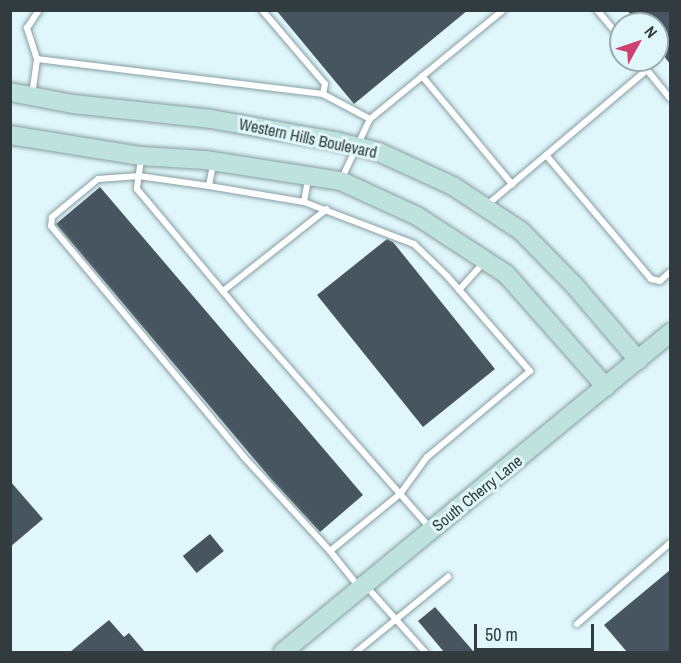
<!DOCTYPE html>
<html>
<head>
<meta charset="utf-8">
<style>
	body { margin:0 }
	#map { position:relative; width:681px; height:663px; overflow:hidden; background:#dff7fb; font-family:"Archivo Narrow",sans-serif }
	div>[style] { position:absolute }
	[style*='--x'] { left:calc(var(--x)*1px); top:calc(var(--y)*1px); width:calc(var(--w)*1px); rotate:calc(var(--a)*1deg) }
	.building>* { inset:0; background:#475560; transform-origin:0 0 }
	.roads { filter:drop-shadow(0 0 2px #889ea2) drop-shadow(0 0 2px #889ea2) }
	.lane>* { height:6px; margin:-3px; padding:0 3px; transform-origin:3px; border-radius:3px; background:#fff }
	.secondary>* { height:18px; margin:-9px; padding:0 9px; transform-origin:9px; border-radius:9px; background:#bee2dc }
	span { translate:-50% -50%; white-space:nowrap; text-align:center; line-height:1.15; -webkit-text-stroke:6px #dff7fb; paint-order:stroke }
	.street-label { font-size:16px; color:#323b3d }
	.frame { position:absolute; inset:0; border:12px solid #323b3d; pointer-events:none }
	.north { position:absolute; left:609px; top:12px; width:60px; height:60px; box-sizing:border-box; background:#dff7fb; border:2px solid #9aacaf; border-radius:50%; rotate:50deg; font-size:16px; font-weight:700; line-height:24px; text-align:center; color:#323b3d }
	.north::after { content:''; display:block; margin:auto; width:21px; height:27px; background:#ce4171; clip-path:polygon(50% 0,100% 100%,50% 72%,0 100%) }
	.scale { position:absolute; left:474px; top:624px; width:120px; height:27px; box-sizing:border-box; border:3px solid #323b3d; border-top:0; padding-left:8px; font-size:18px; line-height:21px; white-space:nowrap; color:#323b3d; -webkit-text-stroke:4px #dff7fb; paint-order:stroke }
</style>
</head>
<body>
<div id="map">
	<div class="building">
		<i style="clip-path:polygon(276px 10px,468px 10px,354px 104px)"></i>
		<i style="clip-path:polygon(627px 10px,670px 10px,670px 64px,657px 47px,657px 24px,638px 24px)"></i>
		<i style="clip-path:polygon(100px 187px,363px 495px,320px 532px,271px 479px,56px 224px)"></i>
		<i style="clip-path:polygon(387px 239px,393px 242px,495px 369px,423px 427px,317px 295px)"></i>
		<i style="clip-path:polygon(10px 481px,43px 519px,10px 547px)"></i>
		<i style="left:210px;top:534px;width:22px;height:35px;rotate:51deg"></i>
		<i style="clip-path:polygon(670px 570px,670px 652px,627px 652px,604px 625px)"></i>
		<i style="clip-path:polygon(435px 607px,474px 652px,444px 652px,418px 621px)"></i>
		<i style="clip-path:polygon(109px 620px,124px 637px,129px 633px,145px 652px,70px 652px)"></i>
	</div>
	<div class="roads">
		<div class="lane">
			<i style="--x:262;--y:10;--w:97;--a:49.6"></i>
			<i style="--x:325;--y:84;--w:10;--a:101"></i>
			<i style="--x:597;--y:10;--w:38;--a:50"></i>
			<i style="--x:37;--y:59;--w:288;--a:7"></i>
			<i style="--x:323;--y:94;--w:53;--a:28"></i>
			<i style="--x:639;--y:60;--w:13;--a:51"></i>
			<i style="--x:422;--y:76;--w:141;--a:50.2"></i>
			<i style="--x:32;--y:95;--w:36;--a:-82"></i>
			<i style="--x:37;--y:59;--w:33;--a:-108"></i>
			<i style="--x:27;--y:28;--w:22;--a:-56"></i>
			<i style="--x:546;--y:155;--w:162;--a:49.7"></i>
			<i style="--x:651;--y:279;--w:9;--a:13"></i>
			<i style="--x:660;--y:281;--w:13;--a:-42"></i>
			<i style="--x:141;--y:159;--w:30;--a:98"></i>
			<i style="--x:137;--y:189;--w:179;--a:50"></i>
			<i style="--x:252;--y:326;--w:269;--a:48.6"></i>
			<i style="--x:213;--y:165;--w:21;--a:101"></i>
			<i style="--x:209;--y:186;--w:96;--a:9.6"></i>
			<i style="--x:304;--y:202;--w:118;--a:20.9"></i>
			<i style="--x:414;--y:244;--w:47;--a:44.1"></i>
			<i style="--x:448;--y:277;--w:125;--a:48.9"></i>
			<i style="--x:530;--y:371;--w:134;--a:140.1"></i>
			<i style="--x:427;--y:457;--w:46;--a:126.1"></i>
			<i style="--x:400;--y:494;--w:90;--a:140.8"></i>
			<i style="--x:330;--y:551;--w:46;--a:51.1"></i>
			<i style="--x:341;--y:180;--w:68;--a:-64.6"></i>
			<i style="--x:370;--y:119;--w:172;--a:-39.3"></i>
			<i style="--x:209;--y:186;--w:71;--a:-171.9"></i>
			<i style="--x:139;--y:176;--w:41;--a:175.8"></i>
			<i style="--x:98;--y:179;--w:60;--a:140.4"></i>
			<i style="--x:52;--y:217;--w:9;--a:96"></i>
			<i style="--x:51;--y:226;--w:300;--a:50.1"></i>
			<i style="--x:243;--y:456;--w:129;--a:47.5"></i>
			<i style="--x:304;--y:202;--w:23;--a:-80"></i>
			<i style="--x:487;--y:205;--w:209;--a:-40.2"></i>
			<i style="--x:647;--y:70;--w:36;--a:51"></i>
			<i style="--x:459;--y:290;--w:38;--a:-48"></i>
			<i style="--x:223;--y:291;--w:132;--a:-38.3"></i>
			<i style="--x:366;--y:586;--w:89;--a:48.2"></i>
			<i style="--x:577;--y:624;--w:123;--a:-41.1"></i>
			<i style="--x:356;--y:652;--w:119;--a:-39.2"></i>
		</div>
		<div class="secondary">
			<i style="--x:10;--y:92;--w:64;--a:10.8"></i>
			<i style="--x:73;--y:104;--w:139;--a:6.2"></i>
			<i style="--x:211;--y:119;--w:126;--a:10.1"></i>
			<i style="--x:335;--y:141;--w:45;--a:14"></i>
			<i style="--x:379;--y:152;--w:81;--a:24.7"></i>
			<i style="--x:453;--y:186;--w:82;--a:33.5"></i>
			<i style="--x:521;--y:231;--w:76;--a:45.5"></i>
			<i style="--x:574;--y:285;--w:99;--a:49.5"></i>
			<i style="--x:10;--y:135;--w:133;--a:9.1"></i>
			<i style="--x:141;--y:156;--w:64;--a:3.6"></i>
			<i style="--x:205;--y:160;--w:138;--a:8.8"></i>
			<i style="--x:341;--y:181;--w:84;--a:24.7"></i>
			<i style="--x:417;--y:216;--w:106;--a:33.1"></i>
			<i style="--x:506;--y:274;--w:151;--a:48.5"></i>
			<i style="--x:283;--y:652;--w:502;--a:-39.5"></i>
		</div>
	</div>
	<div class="street-label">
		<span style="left:308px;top:138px;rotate:12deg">Western Hills Boulevard</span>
		<span style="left:477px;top:493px;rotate:-39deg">South Cherry Lane</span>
	</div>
	<div class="frame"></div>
	<div class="north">N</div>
	<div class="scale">50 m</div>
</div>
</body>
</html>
